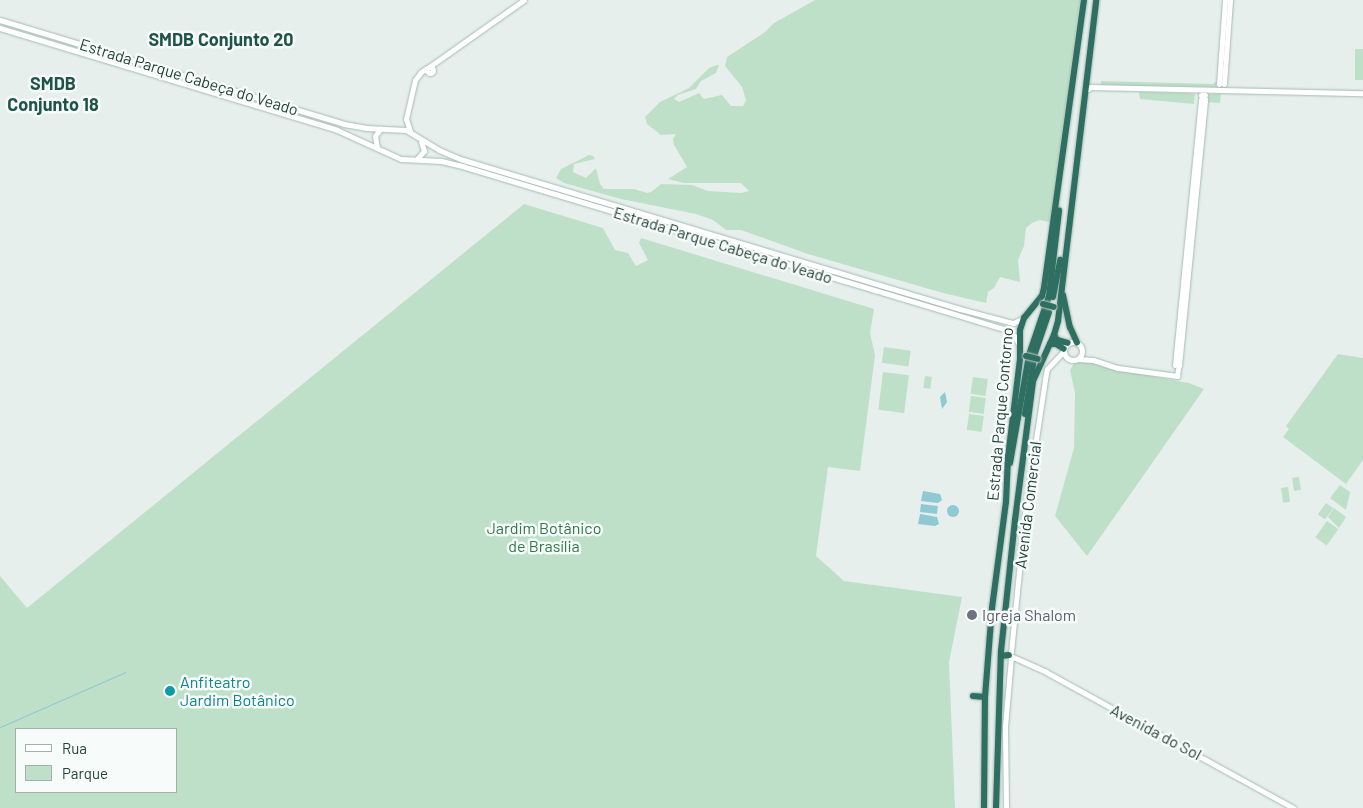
<!DOCTYPE html>
<html>
<head>
<meta charset="utf-8">
<style>
	body { margin:0 }
	#map { position:relative; width:1363px; height:808px; overflow:hidden; background:#e6efeb; font-family:Barlow,sans-serif }
	div>[style] { position:absolute }
	[style*='--x'] { left:calc(var(--x)*1px); top:calc(var(--y)*1px); width:calc(var(--w)*1px); rotate:calc(var(--a)*1deg) }
	.green>* { inset:0; background:#bfe0c8; transform-origin:0 0 }
	.water>* { inset:0; background:#8ec9d4; transform-origin:0 0 }
	.round { border-radius:50% }
	.stream>* { height:1px; margin:-0.5px; padding:0 0.5px; transform-origin:0.5px; border-radius:0.5px; background:#8ec9d4 }
	.roads { filter:drop-shadow(0 0 1px #a4bbb3) drop-shadow(0 0 1px #a4bbb3) }
	.secondary>* { height:5px; margin:-2.5px; padding:0 2.5px; transform-origin:2.5px; border-radius:2.5px; background:#fff }
	.secondary>.ring { margin:-2.5px; padding:0; box-sizing:content-box; background:none; border:5px solid #fff; border-radius:50% }
	.highway>* { height:6px; margin:-3px; padding:0 3px; transform-origin:3px; border-radius:3px; background:#2f6f62 }
	.bridges { filter:drop-shadow(0 0 1px #c2cac8) drop-shadow(0 0 1px #c2cac8) }
	.highway-bridge>* { height:6px; margin:-3px; padding:0 3px; transform-origin:3px; border-radius:3px; background:#2f6f62 }
	.dots>* { width:14px; height:14px; translate:-50% -50%; box-sizing:border-box; border:2px solid #f7fbf9; border-radius:50% }
	span { translate:-50% -50%; white-space:nowrap; text-align:center; line-height:1.15; -webkit-text-stroke:5px #f7fbf9; paint-order:stroke }
	.street-label { font-size:16px; color:#24423a }
	.park-label { font-size:16px; color:#2d7a4b }
	.worship-label { font-size:16px; color:#5b616d }
	.left { translate:0 -50%; text-align:left }
	.culture-label { font-size:16px; color:#0d838f }
	.neighbourhood-label { font-size:18px; color:#1f5548; font-weight:700 }
	.legend { position:absolute; left:15px; top:728px; width:162px; height:65px; box-sizing:border-box; background:#f7fbf9; border:1px solid #a3b1ad; margin:0; padding:6px 9px; list-style:none; font-size:15px; color:#24423a }
	.legend li { display:flex; align-items:center; gap:10px; height:25px }
	.legend b { width:25px; border:1px solid #a3b1ad }
</style>
</head>
<body>
<div id="map">
	<div class="green">
		<i style="clip-path:polygon(815px 0,1080px 0,1053px 199px,1053px 223px,1040px 220px,1032px 223px,1026px 228px,1024px 246px,1018px 260px,1020px 282px,1000px 277px,994px 288px,988px 292px,986px 303px,943px 293px,808px 254px,741px 230px,726px 230px,713px 220px,696px 214px,621px 199px,564px 183px,556px 178px,561px 169px,589px 155px,593px 156px,595px 159px,574px 164px,573px 172px,586px 178px,596px 168px,600px 184px,604px 189px,634px 189px,647px 193px,651px 192px,661px 184px,692px 185px,708px 191px,741px 193px,749px 191px,741px 183px,684px 183px,668px 179px,687px 167px,674px 145px,673px 139px,676px 134px,661px 135px,647px 124px,645px 117px,660px 102px,689px 88px,709px 68px,717px 65px,719px 65px,716px 73px,701px 81px,696px 89px,678px 95px,674px 99px,679px 102px,699px 93px,704px 99px,722px 95px,731px 106px,743px 106px,746px 100px,742px 87px,725px 66px,727px 57px,765px 32px,774px 23px)"></i>
		<i style="left:1355px;top:49px;width:8px;height:31px"></i>
		<i style="clip-path:polygon(1101px 81px,1213px 84px,1217px 81px,1216px 87px,1214px 87px,1101px 85px)"></i>
		<i style="clip-path:polygon(1139px 92px,1183px 93px,1195px 94px,1194px 104px,1140px 99px)"></i>
		<i style="clip-path:polygon(1208px 94px,1221px 94px,1220px 103px,1207px 102px)"></i>
		<i style="clip-path:polygon(evenodd,524px 204px,603px 228px,615px 250px,628px 253px,636px 266px,648px 260px,639px 243px,641px 238px,874px 309px,870px 333px,875px 355px,860px 471px,828px 467px,816px 556px,844px 581px,962px 597px,949px 662px,955px 808px,0 808px,0 576px,27px 608px,524px 204px,16px 729px,176px 729px,176px 792px,16px 792px,16px 729px)"></i>
		<i style="left:884px;top:347px;width:27px;height:16px;rotate:8deg"></i>
		<i style="clip-path:polygon(1338px 354px,1363px 358px,1363px 460px,1346px 484px,1283px 437px,1289px 429px,1286px 426px)"></i>
		<i style="clip-path:polygon(1087px 361px,1122px 371px,1189px 383px,1204px 389px,1087px 556px,1055px 516px,1074px 448px,1075px 393px,1070px 370px,1075px 362px)"></i>
		<i style="left:883px;top:372px;width:26px;height:38px;rotate:7deg"></i>
		<i style="left:925px;top:376px;width:7px;height:12px;rotate:8deg"></i>
		<i style="left:973px;top:377px;width:15px;height:17px;rotate:8deg"></i>
		<i style="left:971px;top:396px;width:15px;height:16px;rotate:8deg"></i>
		<i style="left:969px;top:414px;width:15px;height:16px;rotate:8deg"></i>
		<i style="left:1299px;top:477px;width:13px;height:7px;rotate:81deg"></i>
		<i style="clip-path:polygon(1340px 485px,1350px 492px,1346px 510px,1330px 498px)"></i>
		<i style="left:1288px;top:487px;width:15px;height:7px;rotate:82deg"></i>
		<i style="left:1326px;top:503px;width:9px;height:14px;rotate:36deg"></i>
		<i style="clip-path:polygon(1334px 508px,1346px 517px,1339px 528px,1328px 517px)"></i>
		<i style="left:1327px;top:521px;width:14px;height:20px;rotate:36deg"></i>
	</div>
	<div class="water">
		<i style="clip-path:polygon(945px 392px,947px 402px,942px 409px,940px 397px)"></i>
		<i style="clip-path:polygon(923px 491px,940px 494px,942px 500px,938px 503px,921px 501px)"></i>
		<i style="left:921px;top:504px;width:17px;height:8px;rotate:7deg"></i>
		<i class="round" style="left:947px;top:505px;width:12px;height:12px"></i>
		<i style="clip-path:polygon(920px 514px,937px 517px,939px 524px,935px 526px,918px 524px)"></i>
	</div>
	<div class="stream">
		<i style="--x:0;--y:727;--w:137;--a:-23.7"></i>
	</div>
	<div class="roads">
		<div class="secondary">
			<i style="--x:0;--y:20;--w:359;--a:16.8"></i>
			<i style="--x:344;--y:124;--w:22;--a:10"></i>
			<i style="--x:366;--y:128;--w:40;--a:2.9"></i>
			<i style="--x:406;--y:130;--w:39;--a:31"></i>
			<i style="--x:439;--y:150;--w:23;--a:23"></i>
			<i style="--x:460;--y:159;--w:522;--a:16.7"></i>
			<i style="--x:960;--y:309;--w:55;--a:14.8"></i>
			<i style="--x:1013;--y:323;--w:12;--a:-24"></i>
			<i style="--x:0;--y:28;--w:352;--a:16.8"></i>
			<i style="--x:337;--y:130;--w:70;--a:24.4"></i>
			<i style="--x:401;--y:159;--w:40;--a:2.9"></i>
			<i style="--x:441;--y:161;--w:22;--a:13"></i>
			<i style="--x:462;--y:166;--w:566;--a:16.74"></i>
			<i style="--x:1004;--y:329;--w:12;--a:35"></i>
			<i style="--x:1014;--y:336;--w:9;--a:58"></i>
			<i class="ring" style="left:427px;top:67px;width:1px;height:1px"></i>
			<i style="--x:429;--y:67;--w:116;--a:-35.2"></i>
			<i style="--x:1219;--y:84;--w:84;--a:-85.9"></i>
			<i style="--x:1224;--y:84;--w:84;--a:-85.9"></i>
			<i style="--x:1085;--y:91;--w:7;--a:-34"></i>
			<i style="--x:1091;--y:87;--w:272;--a:1.3"></i>
			<i style="--x:1201;--y:95;--w:4;--a:0"></i>
			<i style="--x:410;--y:131;--w:13;--a:-108"></i>
			<i style="--x:406;--y:119;--w:40;--a:-77"></i>
			<i style="--x:415;--y:80;--w:10;--a:-53"></i>
			<i style="--x:421;--y:72;--w:7;--a:-34"></i>
			<i style="--x:377;--y:148;--w:12;--a:-99"></i>
			<i style="--x:375;--y:136;--w:9;--a:-54"></i>
			<i style="--x:417;--y:159;--w:11;--a:-49"></i>
			<i style="--x:424;--y:151;--w:10;--a:-107"></i>
			<i class="ring" style="left:1064px;top:342px;width:13px;height:13px"></i>
			<i style="--x:1078;--y:359;--w:15;--a:4"></i>
			<i style="--x:1093;--y:360;--w:26;--a:18"></i>
			<i style="--x:1118;--y:368;--w:60;--a:7.7"></i>
			<i style="--x:1177;--y:376;--w:7;--a:-82"></i>
			<i style="--x:1175;--y:365;--w:267;--a:-84.4"></i>
			<i style="--x:1179;--y:366;--w:268;--a:-84.4"></i>
			<i style="--x:1011;--y:652;--w:141;--a:-84.3"></i>
			<i style="--x:1025;--y:512;--w:134;--a:-81.4"></i>
			<i style="--x:1045;--y:379;--w:10;--a:-79"></i>
			<i style="--x:1047;--y:369;--w:23;--a:-47"></i>
			<i style="--x:1013;--y:657;--w:36;--a:24"></i>
			<i style="--x:1046;--y:672;--w:282;--a:28.8"></i>
			<i style="--x:1006;--y:808;--w:81;--a:-90.7"></i>
			<i style="--x:1005;--y:727;--w:70;--a:-85.1"></i>
		</div>
		<div class="highway">
			<i style="--x:1063;--y:295;--w:33;--a:78"></i>
			<i style="--x:1070;--y:327;--w:17;--a:66"></i>
			<i style="--x:1053;--y:297;--w:38;--a:-79"></i>
			<i style="--x:1054;--y:335;--w:6;--a:59"></i>
			<i style="--x:1057;--y:340;--w:11;--a:15"></i>
			<i style="--x:1050;--y:344;--w:6;--a:0"></i>
			<i style="--x:1056;--y:344;--w:9;--a:32"></i>
			<i style="--x:1025;--y:414;--w:62;--a:-80.7"></i>
			<i style="--x:1035;--y:353;--w:43;--a:-71.1"></i>
			<i style="--x:1010;--y:463;--w:110;--a:-80"></i>
			<i style="--x:1029;--y:355;--w:62;--a:-71.3"></i>
			<i style="--x:1049;--y:296;--w:86;--a:-83.3"></i>
			<i style="--x:1001;--y:656;--w:8;--a:-7"></i>
			<i style="--x:973;--y:696;--w:12;--a:5"></i>
			<i style="--x:984;--y:808;--w:111;--a:-89.5"></i>
			<i style="--x:985;--y:697;--w:89;--a:-85.5"></i>
			<i style="--x:992;--y:608;--w:107;--a:-82.5"></i>
			<i style="--x:1006;--y:502;--w:45;--a:-87.5"></i>
			<i style="--x:1008;--y:457;--w:99;--a:-83"></i>
			<i style="--x:1020;--y:359;--w:29;--a:-90"></i>
			<i style="--x:1020;--y:330;--w:13;--a:-72"></i>
			<i style="--x:1024;--y:318;--w:28;--a:-51"></i>
			<i style="--x:1042;--y:296;--w:8;--a:-76"></i>
			<i style="--x:1044;--y:288;--w:291;--a:-82.1"></i>
			<i style="--x:996;--y:808;--w:157;--a:-88.2"></i>
			<i style="--x:1001;--y:651;--w:132;--a:-83.9"></i>
			<i style="--x:1015;--y:520;--w:140;--a:-82.6"></i>
			<i style="--x:1033;--y:381;--w:51;--a:-65.5"></i>
			<i style="--x:1054;--y:335;--w:15;--a:-74"></i>
			<i style="--x:1058;--y:321;--w:323;--a:-83.2"></i>
		</div>
	</div>
	<div class="bridges">
		<div class="highway-bridge">
			<i style="--x:1043;--y:304;--w:11;--a:15"></i>
			<i style="--x:1026;--y:356;--w:12;--a:14"></i>
		</div>
	</div>
	<div class="dots">
		<i style="left:972px;top:615px;background:#6b7280"></i>
		<i style="left:170px;top:691px;background:#0f9aa8"></i>
	</div>
	<div class="street-label">
		<span style="left:189px;top:77px;rotate:17deg">Estrada Parque Cabeça do Veado</span>
		<span style="left:723px;top:245px;rotate:17deg">Estrada Parque Cabeça do Veado</span>
		<span style="left:1000px;top:414px;rotate:-85deg">Estrada Parque Contorno</span>
		<span style="left:1028px;top:505px;rotate:-83deg">Avenida Comercial</span>
		<span style="left:1156px;top:732px;rotate:28deg">Avenida do Sol</span>
	</div>
	<div class="park-label">
		<span style="left:544px;top:537px">Jardim Botânico<br>de Brasília</span>
	</div>
	<div class="worship-label">
		<span class="left" style="left:982px;top:615px">Igreja Shalom</span>
	</div>
	<div class="culture-label">
		<span class="left" style="left:180px;top:691px">Anfiteatro<br>Jardim Botânico</span>
	</div>
	<div class="neighbourhood-label">
		<span style="left:221px;top:39px">SMDB Conjunto 20</span>
		<span style="left:53px;top:94px">SMDB<br>Conjunto 18</span>
	</div>
	<ul class="legend">
	<li><b style="height:6px;background:#fff"></b>Rua</li>
	<li><b style="height:14px;background:#bfe0c8"></b>Parque</li>
	</ul>
</div>
</body>
</html>
